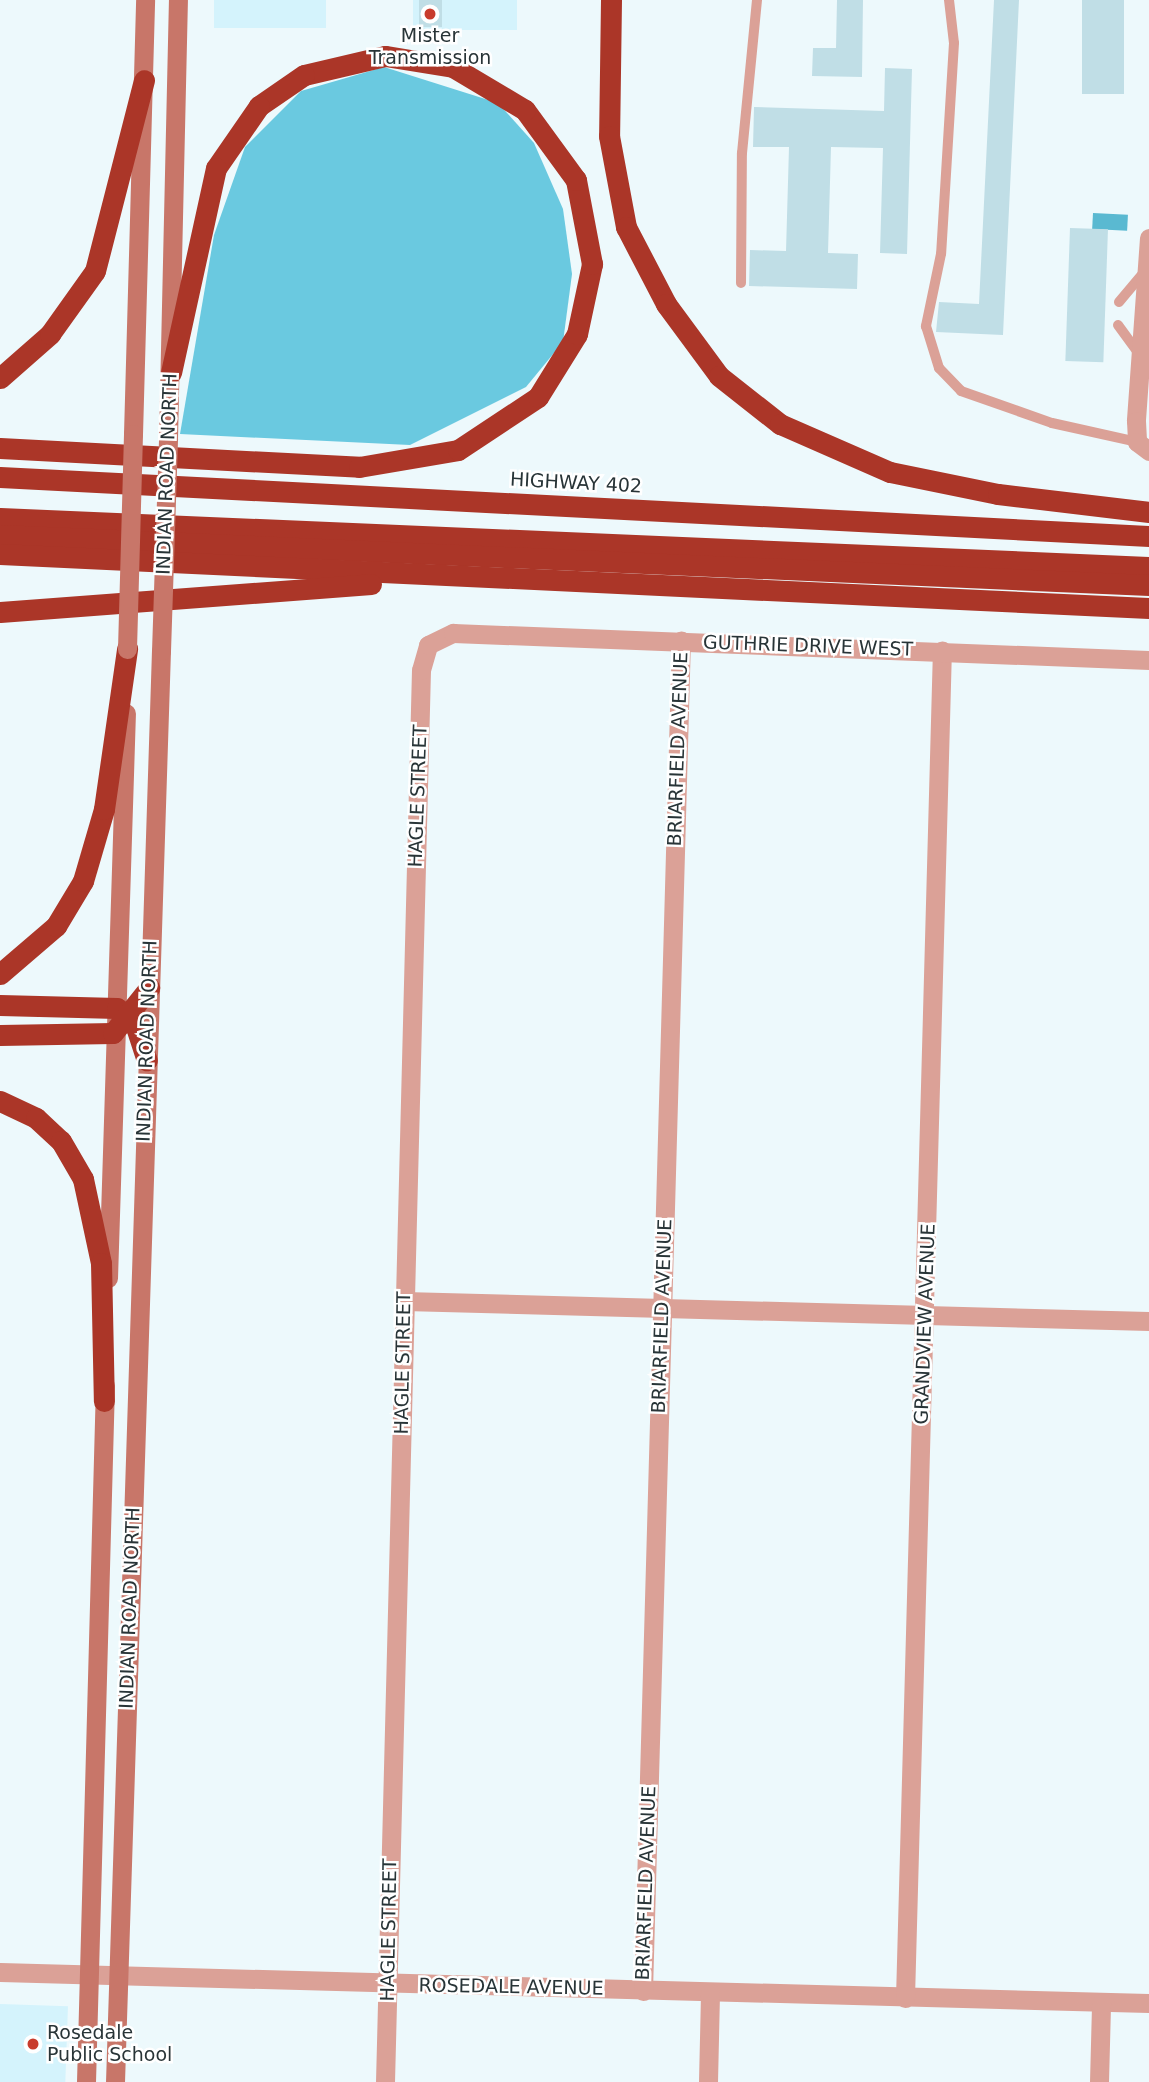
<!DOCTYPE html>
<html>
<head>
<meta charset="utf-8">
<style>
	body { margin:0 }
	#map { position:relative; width:1149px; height:2082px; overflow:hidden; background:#edf9fc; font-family:"DejaVu Sans",sans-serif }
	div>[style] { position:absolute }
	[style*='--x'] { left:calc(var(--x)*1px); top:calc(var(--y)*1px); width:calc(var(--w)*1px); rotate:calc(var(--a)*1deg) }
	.built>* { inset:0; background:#d4f3fc; transform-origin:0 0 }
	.forest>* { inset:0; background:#6ac9e0 }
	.water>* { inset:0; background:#5ab9d1; transform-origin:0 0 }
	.building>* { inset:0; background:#c0dee6; transform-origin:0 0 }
	.service>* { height:10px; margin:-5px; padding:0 5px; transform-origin:5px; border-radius:5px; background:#dba197 }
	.minor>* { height:19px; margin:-9.5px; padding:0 9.5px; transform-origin:9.5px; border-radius:9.5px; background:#dba197 }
	.secondary>* { height:19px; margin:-9.5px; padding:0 9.5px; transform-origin:9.5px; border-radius:9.5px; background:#c87669 }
	.motorway>* { height:21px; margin:-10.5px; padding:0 10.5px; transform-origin:10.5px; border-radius:10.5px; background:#ab3628 }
	.secondary-bridge>* { height:19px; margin:-9.5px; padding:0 9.5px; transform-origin:9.5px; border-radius:9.5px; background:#c87669 }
	.dots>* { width:19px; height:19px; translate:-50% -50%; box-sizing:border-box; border:4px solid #fff; border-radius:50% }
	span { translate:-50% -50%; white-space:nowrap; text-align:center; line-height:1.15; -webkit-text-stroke:5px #fff; paint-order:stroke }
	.poi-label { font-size:19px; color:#283437 }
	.left { translate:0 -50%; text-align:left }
	.street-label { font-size:19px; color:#283437 }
</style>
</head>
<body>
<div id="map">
	<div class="built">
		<i style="left:214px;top:0;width:112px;height:28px"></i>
		<i style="left:413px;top:0;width:104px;height:30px"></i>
		<i style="left:0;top:2004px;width:68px;height:78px;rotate:2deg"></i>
	</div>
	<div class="forest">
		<i style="clip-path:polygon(384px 67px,498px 103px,534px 143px,563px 209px,572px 274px,563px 342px,526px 387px,410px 445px,180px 434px,214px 235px,245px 147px,301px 91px)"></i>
	</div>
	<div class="water">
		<i style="left:1093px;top:213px;width:35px;height:16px;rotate:3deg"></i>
	</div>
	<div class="building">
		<i style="left:419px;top:0;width:23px;height:27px"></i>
		<i style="clip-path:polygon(837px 0,863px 0,862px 77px,812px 76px,813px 48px,836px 48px)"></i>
		<i style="clip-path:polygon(994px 0,1019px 0,1003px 335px,936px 332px,939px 302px,979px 304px)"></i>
		<i style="left:1082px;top:0;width:42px;height:94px"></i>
		<i style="clip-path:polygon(885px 68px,912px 69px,907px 254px,880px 253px,883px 148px,831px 147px,828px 253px,858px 254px,857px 289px,749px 286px,750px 250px,786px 251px,789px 147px,753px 147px,754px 107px,884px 111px)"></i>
		<i style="left:1070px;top:228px;width:38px;height:133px;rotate:2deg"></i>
	</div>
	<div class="service">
		<i style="--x:949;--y:0;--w:43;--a:83.4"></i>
		<i style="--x:954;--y:43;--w:211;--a:93.5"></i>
		<i style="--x:941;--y:254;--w:74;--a:101.8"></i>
		<i style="--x:926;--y:326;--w:44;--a:72.8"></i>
		<i style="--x:939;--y:368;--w:32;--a:46"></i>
		<i style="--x:961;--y:391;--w:96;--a:19.4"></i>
		<i style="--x:1052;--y:423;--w:87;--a:12.6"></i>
		<i style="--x:741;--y:283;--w:130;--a:-89.6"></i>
		<i style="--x:742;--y:153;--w:154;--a:-84.4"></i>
		<i style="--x:1119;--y:302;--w:39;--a:-50"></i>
		<i style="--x:1118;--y:325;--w:37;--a:54"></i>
	</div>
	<div class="minor">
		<i style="--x:1149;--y:238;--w:183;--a:94.1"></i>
		<i style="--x:1136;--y:421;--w:21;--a:87"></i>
		<i style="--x:1137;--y:442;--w:15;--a:37"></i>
		<i style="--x:404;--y:1301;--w:745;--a:1.54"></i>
		<i style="--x:0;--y:1972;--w:1149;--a:1.55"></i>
		<i style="--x:643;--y:1991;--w:1351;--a:-88.39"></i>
		<i style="--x:905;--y:1998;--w:1348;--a:-88.43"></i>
		<i style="--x:385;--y:2082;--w:1412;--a:-88.54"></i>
		<i style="--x:421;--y:670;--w:26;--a:-74"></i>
		<i style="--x:428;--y:645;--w:28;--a:-26"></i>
		<i style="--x:453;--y:633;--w:697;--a:2.22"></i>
		<i style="--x:708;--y:2082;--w:89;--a:-88.7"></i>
		<i style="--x:1099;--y:2082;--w:79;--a:-88.5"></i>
	</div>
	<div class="secondary">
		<i style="--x:133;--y:434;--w:434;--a:-88.4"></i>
		<i style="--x:168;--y:438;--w:438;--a:-88.7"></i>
		<i style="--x:108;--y:1278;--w:565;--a:-88.18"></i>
		<i style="--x:86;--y:2082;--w:697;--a:-88.44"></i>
		<i style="--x:115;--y:2082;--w:1432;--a:-88.16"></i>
	</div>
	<div class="motorway">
		<i style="--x:611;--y:0;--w:136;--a:90.8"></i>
		<i style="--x:609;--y:136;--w:93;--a:79.4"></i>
		<i style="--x:626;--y:227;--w:87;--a:62.5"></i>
		<i style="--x:666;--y:304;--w:89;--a:53.6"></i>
		<i style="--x:719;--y:376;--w:78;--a:38.2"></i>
		<i style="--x:780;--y:424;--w:120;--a:23.6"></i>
		<i style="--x:890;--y:472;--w:110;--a:11.5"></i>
		<i style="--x:998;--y:494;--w:152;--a:6.8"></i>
		<i style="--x:0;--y:378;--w:67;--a:-41.3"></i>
		<i style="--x:50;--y:334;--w:77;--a:-54.5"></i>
		<i style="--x:95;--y:271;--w:197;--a:-75.6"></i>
		<i style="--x:0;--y:448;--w:360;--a:3"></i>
		<i style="--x:359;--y:467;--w:100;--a:-9.7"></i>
		<i style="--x:458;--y:450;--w:96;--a:-33.5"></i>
		<i style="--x:538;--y:397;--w:74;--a:-58.2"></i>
		<i style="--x:577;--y:334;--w:72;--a:-77.9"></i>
		<i style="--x:592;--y:264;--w:86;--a:-100.8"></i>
		<i style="--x:576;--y:180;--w:87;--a:-126.1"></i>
		<i style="--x:525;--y:110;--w:84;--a:-149.2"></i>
		<i style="--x:453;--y:67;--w:69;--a:-170.8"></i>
		<i style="--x:385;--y:56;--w:83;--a:166.8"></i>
		<i style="--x:304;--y:75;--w:55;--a:145.4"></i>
		<i style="--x:259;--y:106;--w:75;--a:124.7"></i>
		<i style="--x:216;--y:168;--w:209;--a:102.4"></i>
		<i style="--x:0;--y:477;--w:1151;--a:2.94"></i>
		<i style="--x:0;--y:518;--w:1150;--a:2.44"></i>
		<i style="--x:0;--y:535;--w:1150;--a:2.49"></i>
		<i style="--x:0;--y:554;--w:1150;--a:2.69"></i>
		<i style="--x:0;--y:612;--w:372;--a:-4.3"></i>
		<i style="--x:0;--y:974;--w:74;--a:-40.6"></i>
		<i style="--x:56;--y:926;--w:52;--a:-59"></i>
		<i style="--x:83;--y:881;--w:75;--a:-73.7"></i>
		<i style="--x:104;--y:809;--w:162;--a:-81.8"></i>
		<i style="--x:0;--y:1005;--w:117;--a:1.5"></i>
		<i style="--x:117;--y:1008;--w:27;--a:45"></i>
		<i style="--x:136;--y:1027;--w:35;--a:72"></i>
		<i style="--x:0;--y:1035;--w:113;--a:-1"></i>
		<i style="--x:113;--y:1033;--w:58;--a:-51.3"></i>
		<i style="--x:0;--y:1101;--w:40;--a:25"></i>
		<i style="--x:36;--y:1118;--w:34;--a:43"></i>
		<i style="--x:61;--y:1141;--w:44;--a:59.9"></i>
		<i style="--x:83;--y:1179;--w:86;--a:77.9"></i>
		<i style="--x:101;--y:1263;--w:138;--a:88.8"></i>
	</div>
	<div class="secondary-bridge">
		<i style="--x:127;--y:649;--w:215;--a:-88.4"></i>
		<i style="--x:161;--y:651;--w:213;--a:-88.1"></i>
	</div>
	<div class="dots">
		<i style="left:430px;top:14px;background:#c83b2c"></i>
		<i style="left:33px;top:2044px;background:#c83b2c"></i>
	</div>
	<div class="poi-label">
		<span style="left:430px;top:47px">Mister<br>Transmission</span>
		<span class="left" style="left:47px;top:2044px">Rosedale<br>Public School</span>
	</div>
	<div class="street-label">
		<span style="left:167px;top:474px;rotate:-88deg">INDIAN ROAD NORTH</span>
		<span style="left:576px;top:483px;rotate:3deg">HIGHWAY 402</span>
		<span style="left:808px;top:646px;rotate:2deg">GUTHRIE DRIVE WEST</span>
		<span style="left:678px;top:749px;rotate:-88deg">BRIARFIELD AVENUE</span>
		<span style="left:418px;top:796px;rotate:-88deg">HAGLE STREET</span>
		<span style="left:147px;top:1041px;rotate:-88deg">INDIAN ROAD NORTH</span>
		<span style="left:662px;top:1316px;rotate:-88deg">BRIARFIELD AVENUE</span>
		<span style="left:925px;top:1324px;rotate:-88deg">GRANDVIEW AVENUE</span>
		<span style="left:403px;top:1363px;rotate:-89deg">HAGLE STREET</span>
		<span style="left:130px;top:1608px;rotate:-88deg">INDIAN ROAD NORTH</span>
		<span style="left:646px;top:1883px;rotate:-88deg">BRIARFIELD AVENUE</span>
		<span style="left:389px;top:1930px;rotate:-89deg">HAGLE STREET</span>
		<span style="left:511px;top:1987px;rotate:1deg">ROSEDALE AVENUE</span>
	</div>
</div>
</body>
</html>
